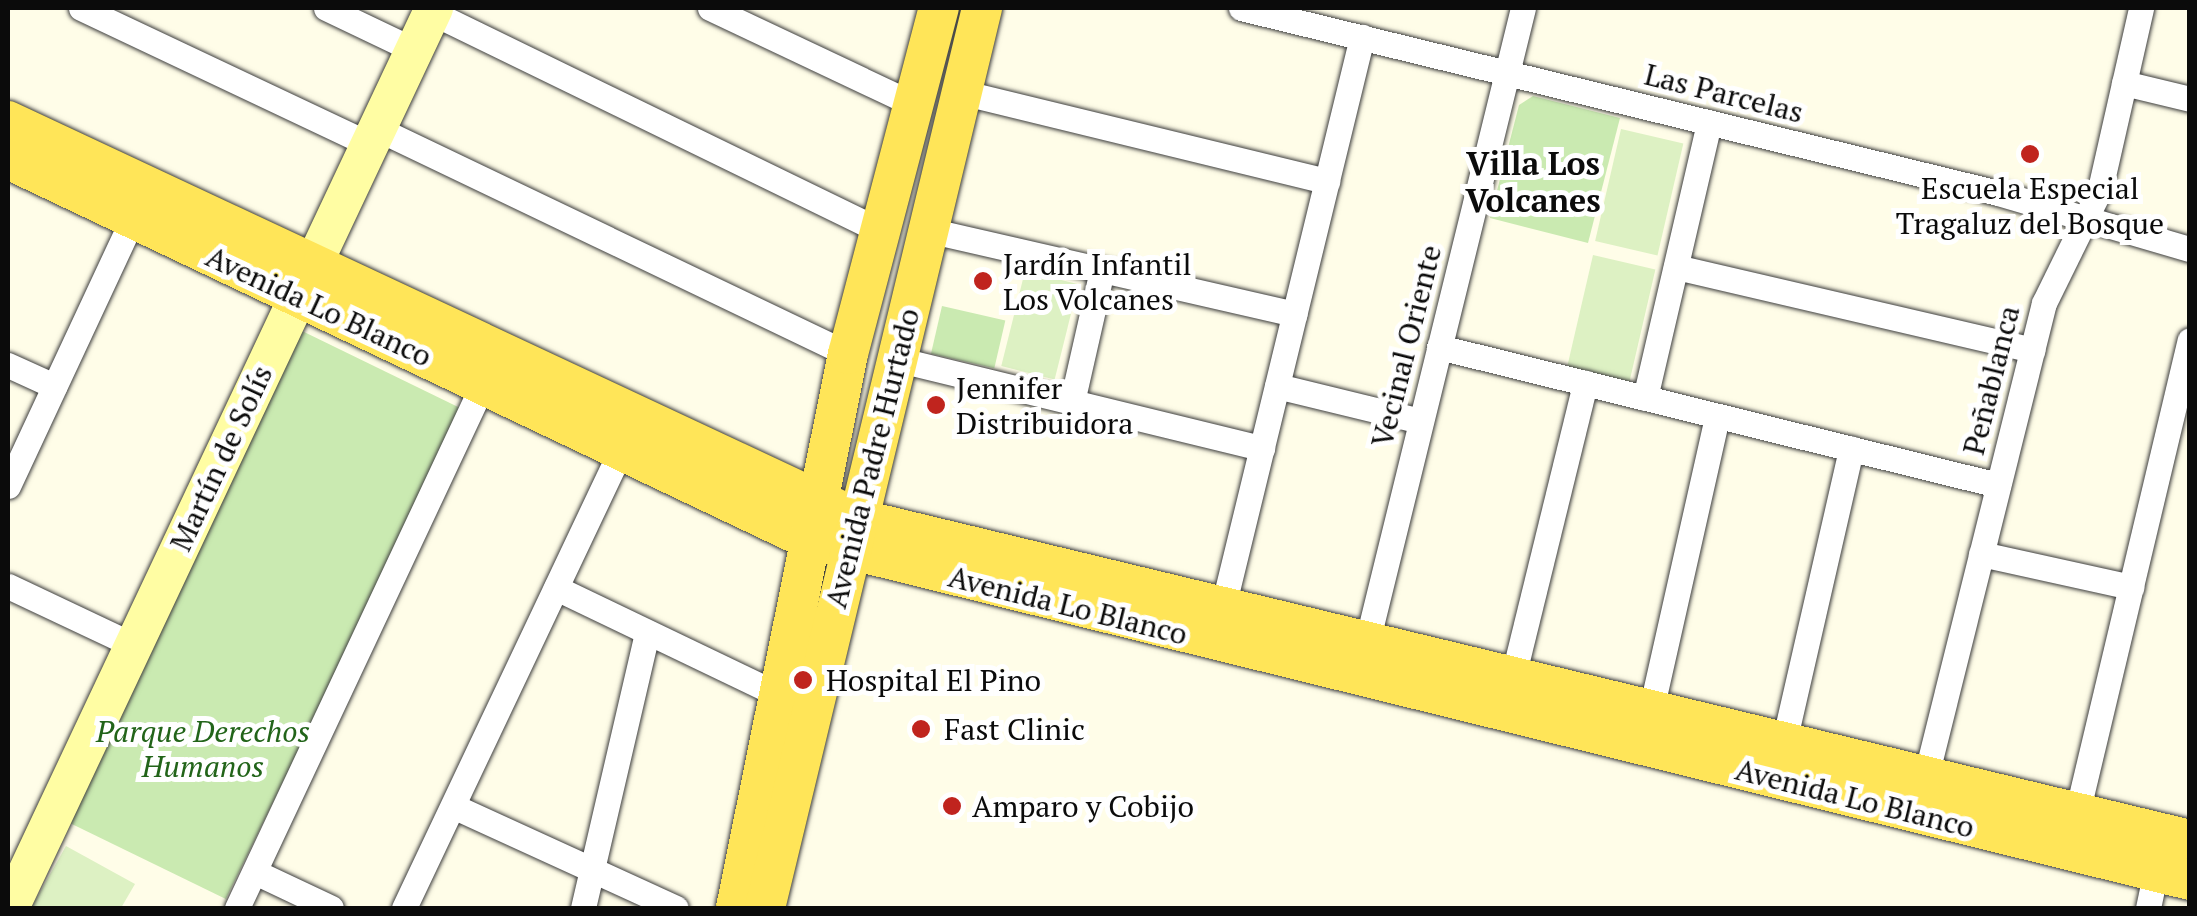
<!DOCTYPE html>
<html>
<head>
<meta charset="utf-8">
<style>
	body { margin:0 }
	#map { position:relative; width:2197px; height:916px; overflow:hidden; background:#fffde8; font-family:"PT Serif",serif }
	div>[style] { position:absolute }
	[style*='--x'] { left:calc(var(--x)*1px); top:calc(var(--y)*1px); width:calc(var(--w)*1px); rotate:calc(var(--a)*1deg) }
	.green>* { inset:0; background:#caeab1; transform-origin:0 0 }
	.pitch>* { inset:0; background:#ddf1c3; transform-origin:0 0 }
	.roads { filter:drop-shadow(0 0 2px #3e3e3e) drop-shadow(0 0 2px #3e3e3e) }
	.street>* { height:25px; margin:-12.5px; padding:0 12.5px; transform-origin:12.5px; border-radius:12.5px; background:#fff }
	.secondary>* { height:38px; margin:-19px; padding:0 19px; transform-origin:19px; border-radius:19px; background:#fffda3 }
	.primary>* { height:40px; margin:-20px; padding:0 20px; transform-origin:20px; border-radius:20px; background:#ffe558 }
	.dots>* { width:28px; height:28px; translate:-50% -50%; box-sizing:border-box; border:5px solid #fff; border-radius:50% }
	span { translate:-50% -50%; white-space:nowrap; text-align:center; line-height:1.15; -webkit-text-stroke:10px #fff; paint-order:stroke }
	.street-label { font-size:30px; color:#0b0b0b }
	.poi-label { font-size:30px; color:#0b0b0b }
	.left { translate:0 -50%; text-align:left }
	.park-label { font-size:30px; color:#226419; font-style:italic }
	.neighbourhood-label { font-size:32px; color:#0b0b0b; font-weight:700 }
	.frame { position:absolute; inset:0; border:10px solid #0b0b0b; pointer-events:none }
</style>
</head>
<body>
<div id="map">
	<div class="green">
		<i style="clip-path:polygon(1533px 96px,1620px 118px,1588px 243px,1490px 218px,1519px 105px)"></i>
		<i style="left:942px;top:306px;width:65px;height:49px;rotate:13deg"></i>
		<i style="left:298px;top:329px;width:185px;height:544px;rotate:26deg"></i>
	</div>
	<div class="pitch">
		<i style="left:1621px;top:129px;width:64px;height:115px;rotate:13deg"></i>
		<i style="left:1593px;top:255px;width:64px;height:115px;rotate:13deg"></i>
		<i style="left:1025px;top:271px;width:55px;height:98px;rotate:14deg"></i>
		<i style="clip-path:polygon(66px 846px,135px 884px,121px 908px,31px 908px)"></i>
	</div>
	<div class="roads">
		<div class="street">
			<i style="--x:81;--y:8;--w:318;--a:25.3"></i>
			<i style="--x:326;--y:8;--w:98;--a:25.5"></i>
			<i style="--x:710;--y:8;--w:227;--a:25.3"></i>
			<i style="--x:1241;--y:8;--w:779;--a:13.73"></i>
			<i style="--x:1998;--y:193;--w:200;--a:16.3"></i>
			<i style="--x:431;--y:12;--w:505;--a:25.96"></i>
			<i style="--x:2124;--y:83;--w:68;--a:13.6"></i>
			<i style="--x:961;--y:92;--w:377;--a:13.7"></i>
			<i style="--x:376;--y:128;--w:523;--a:25.59"></i>
			<i style="--x:928;--y:230;--w:376;--a:12.9"></i>
			<i style="--x:1676;--y:267;--w:366;--a:13.1"></i>
			<i style="--x:1439;--y:347;--w:576;--a:13.87"></i>
			<i style="--x:896;--y:359;--w:377;--a:13.7"></i>
			<i style="--x:8;--y:365;--w:51;--a:24.5"></i>
			<i style="--x:1277;--y:386;--w:148;--a:13.7"></i>
			<i style="--x:1645;--y:398;--w:283;--a:-76.9"></i>
			<i style="--x:1072;--y:402;--w:135;--a:-77.2"></i>
			<i style="--x:8;--y:486;--w:296;--a:-65"></i>
			<i style="--x:1981;--y:554;--w:154;--a:12.4"></i>
			<i style="--x:8;--y:586;--w:138;--a:25.3"></i>
			<i style="--x:556;--y:588;--w:250;--a:25.6"></i>
			<i style="--x:1223;--y:607;--w:587;--a:-76.3"></i>
			<i style="--x:1367;--y:642;--w:653;--a:-76.18"></i>
			<i style="--x:1513;--y:677;--w:303;--a:-76.2"></i>
			<i style="--x:1651;--y:710;--w:301;--a:-77.3"></i>
			<i style="--x:1784;--y:742;--w:301;--a:-77.1"></i>
			<i style="--x:1926;--y:776;--w:487;--a:-76"></i>
			<i style="--x:2044;--y:303;--w:127;--a:-63.8"></i>
			<i style="--x:2100;--y:189;--w:186;--a:-77.2"></i>
			<i style="--x:453;--y:806;--w:245;--a:24.6"></i>
			<i style="--x:2077;--y:813;--w:486;--a:-76.6"></i>
			<i style="--x:255;--y:872;--w:84;--a:25.3"></i>
			<i style="--x:237;--y:908;--w:579;--a:-64.85"></i>
			<i style="--x:404;--y:908;--w:507;--a:-64.65"></i>
			<i style="--x:583;--y:908;--w:283;--a:-76.9"></i>
			<i style="--x:2148;--y:908;--w:38;--a:-78"></i>
		</div>
		<div class="secondary">
			<i style="--x:10;--y:908;--w:995;--a:-64.77"></i>
		</div>
		<div class="primary">
			<i style="--x:8;--y:121;--w:939;--a:25.09"></i>
			<i style="--x:858;--y:519;--w:1370;--a:13.55"></i>
			<i style="--x:8;--y:159;--w:886;--a:25.41"></i>
			<i style="--x:808;--y:539;--w:1423;--a:13.86"></i>
			<i style="--x:736;--y:908;--w:565;--a:-78.57"></i>
			<i style="--x:848;--y:354;--w:358;--a:-75.3"></i>
			<i style="--x:765;--y:908;--w:926;--a:-76.44"></i>
		</div>
	</div>
	<div class="dots">
		<i style="left:2030px;top:154px;background:#c0241e"></i>
		<i style="left:983px;top:281px;background:#c0241e"></i>
		<i style="left:936px;top:405px;background:#c0241e"></i>
		<i style="left:803px;top:680px;background:#c0241e"></i>
		<i style="left:921px;top:729px;background:#c0241e"></i>
		<i style="left:952px;top:806px;background:#c0241e"></i>
	</div>
	<div class="street-label">
		<span style="left:1724px;top:93px;rotate:14deg">Las Parcelas</span>
		<span style="left:319px;top:306px;rotate:25deg">Avenida Lo Blanco</span>
		<span style="left:1406px;top:346px;rotate:-76deg">Vecinal Oriente</span>
		<span style="left:1991px;top:380px;rotate:-76deg">Peñablanca</span>
		<span style="left:221px;top:458px;rotate:-65deg">Martín de Solís</span>
		<span style="left:872px;top:458px;rotate:-76deg">Avenida Padre Hurtado</span>
		<span style="left:1068px;top:605px;rotate:14deg">Avenida Lo Blanco</span>
		<span style="left:1855px;top:798px;rotate:14deg">Avenida Lo Blanco</span>
	</div>
	<div class="poi-label">
		<span style="left:2030px;top:205px">Escuela Especial<br>Tragaluz del Bosque</span>
		<span class="left" style="left:1003px;top:281px">Jardín Infantil<br>Los Volcanes</span>
		<span class="left" style="left:956px;top:405px">Jennifer<br>Distribuidora</span>
		<span class="left" style="left:826px;top:680px">Hospital El Pino</span>
		<span class="left" style="left:944px;top:729px">Fast Clinic</span>
		<span class="left" style="left:972px;top:806px">Amparo y Cobijo</span>
	</div>
	<div class="park-label">
		<span style="left:203px;top:748px">Parque Derechos<br>Humanos</span>
	</div>
	<div class="neighbourhood-label">
		<span style="left:1533px;top:182px">Villa Los<br>Volcanes</span>
	</div>
	<div class="frame"></div>
</div>
</body>
</html>
